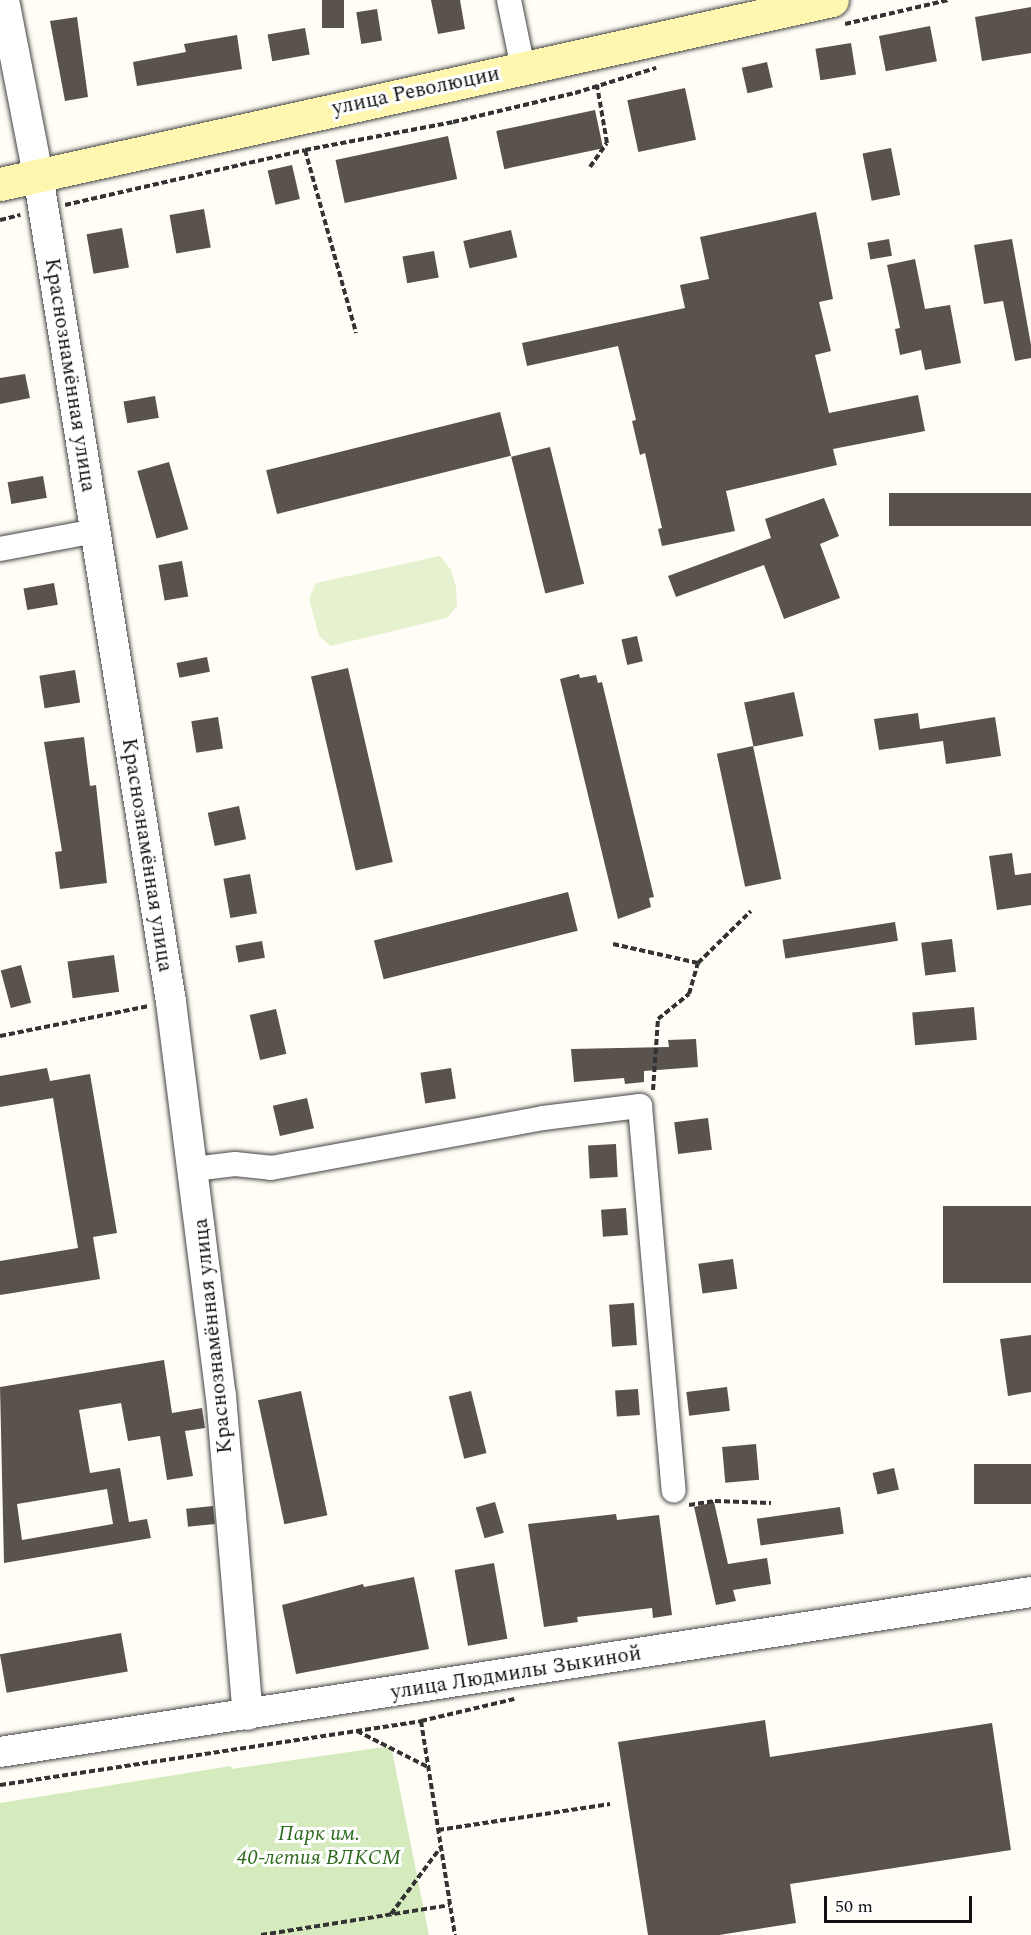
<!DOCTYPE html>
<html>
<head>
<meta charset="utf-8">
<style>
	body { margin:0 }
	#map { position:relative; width:1031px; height:1935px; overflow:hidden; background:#fffdf5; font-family:Spectral,serif }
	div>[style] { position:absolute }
	.green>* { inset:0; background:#d5ebbd }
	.pitch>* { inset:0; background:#e6f2cf }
	.building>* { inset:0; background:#5a524d; transform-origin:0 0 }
	.path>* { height:4px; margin-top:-2px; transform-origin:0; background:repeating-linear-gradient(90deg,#333 0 6px,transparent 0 9px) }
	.roads { filter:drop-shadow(0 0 2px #444) drop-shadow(0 0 2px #444) }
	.minor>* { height:24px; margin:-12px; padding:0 12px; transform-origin:12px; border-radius:12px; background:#fff }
	.tertiary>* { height:30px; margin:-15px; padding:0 15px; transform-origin:15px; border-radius:15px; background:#fff }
	.secondary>* { height:33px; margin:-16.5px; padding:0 16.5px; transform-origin:16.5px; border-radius:16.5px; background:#fff6b0 }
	span { translate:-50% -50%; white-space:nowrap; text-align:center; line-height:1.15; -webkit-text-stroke:6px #fff; paint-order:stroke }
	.street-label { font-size:21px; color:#111 }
	.park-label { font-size:21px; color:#2f6b1f; font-style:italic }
	.scale { position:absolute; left:824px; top:1896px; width:148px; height:27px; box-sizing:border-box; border:3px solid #111; border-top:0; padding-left:8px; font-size:18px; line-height:21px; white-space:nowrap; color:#111; -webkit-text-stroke:4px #fff; paint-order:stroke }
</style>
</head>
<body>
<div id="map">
	<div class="green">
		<div style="clip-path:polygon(391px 1746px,429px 1935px,0 1935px,0 1803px,231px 1766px,232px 1769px)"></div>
	</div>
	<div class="pitch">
		<div style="clip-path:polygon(440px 556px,451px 570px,456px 587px,457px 606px,447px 618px,331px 646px,319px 636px,309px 599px,316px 583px)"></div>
	</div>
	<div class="building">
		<div style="left:322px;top:0;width:22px;height:28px"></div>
		<div style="clip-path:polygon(431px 0,460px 0,465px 29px,438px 34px)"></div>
		<div style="clip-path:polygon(1031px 7px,1031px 53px,982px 61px,975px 17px)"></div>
		<div style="left:377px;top:9px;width:32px;height:21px;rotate:81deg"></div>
		<div style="clip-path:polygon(77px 17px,88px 97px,65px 101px,50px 21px)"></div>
		<div style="left:930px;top:26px;width:36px;height:52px;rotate:79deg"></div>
		<div style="left:305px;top:28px;width:27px;height:38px;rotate:80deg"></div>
		<div style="clip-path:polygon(237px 35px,242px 69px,137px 86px,133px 62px,186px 52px,184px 44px)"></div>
		<div style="left:851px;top:43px;width:32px;height:36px;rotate:81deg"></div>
		<div style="left:767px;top:62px;width:26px;height:26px;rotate:77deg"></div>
		<div style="left:685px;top:88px;width:53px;height:59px;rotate:78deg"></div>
		<div style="left:595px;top:110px;width:39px;height:101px;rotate:78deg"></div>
		<div style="left:448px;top:136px;width:44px;height:115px;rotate:78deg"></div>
		<div style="left:891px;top:148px;width:48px;height:29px;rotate:79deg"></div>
		<div style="left:292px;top:165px;width:35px;height:25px;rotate:77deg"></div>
		<div style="left:204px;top:209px;width:39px;height:35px;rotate:80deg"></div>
		<div style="clip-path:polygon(816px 212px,833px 299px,819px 302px,831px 351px,815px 355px,829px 413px,918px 395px,925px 431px,833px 449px,837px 465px,726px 491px,735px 531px,662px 546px,658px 529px,662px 528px,645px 453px,640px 455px,632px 421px,636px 420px,618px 346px,527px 366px,522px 343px,685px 308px,680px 285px,709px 279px,700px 237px)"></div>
		<div style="left:122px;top:228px;width:40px;height:36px;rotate:80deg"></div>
		<div style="left:511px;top:230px;width:28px;height:49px;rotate:77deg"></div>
		<div style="left:889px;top:239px;width:17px;height:22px;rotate:80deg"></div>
		<div style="clip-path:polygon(1012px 239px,1031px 345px,1031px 358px,1015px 361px,1003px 301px,984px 304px,974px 245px)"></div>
		<div style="left:434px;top:251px;width:27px;height:32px;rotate:80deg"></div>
		<div style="clip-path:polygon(915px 259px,925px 309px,950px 305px,961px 363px,925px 370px,921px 350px,900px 355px,895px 329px,900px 328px,887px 265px)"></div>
		<div style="clip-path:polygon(25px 374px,30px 398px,0 404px,0 378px)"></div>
		<div style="left:155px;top:396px;width:22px;height:32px;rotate:80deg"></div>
		<div style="left:500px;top:412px;width:45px;height:241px;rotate:76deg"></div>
		<div style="left:550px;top:447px;width:141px;height:40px;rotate:76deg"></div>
		<div style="left:169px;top:462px;width:70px;height:33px;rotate:74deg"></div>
		<div style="left:43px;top:476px;width:22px;height:36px;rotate:80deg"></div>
		<div style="left:1031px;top:493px;width:33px;height:142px;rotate:90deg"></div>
		<div style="clip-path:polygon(824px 498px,839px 536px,820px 544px,840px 598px,784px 619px,764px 565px,676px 597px,668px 576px,771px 538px,765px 519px)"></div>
		<div style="left:182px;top:561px;width:36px;height:24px;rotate:80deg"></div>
		<div style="left:54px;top:583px;width:22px;height:31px;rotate:80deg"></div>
		<div style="left:637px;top:636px;width:26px;height:16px;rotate:77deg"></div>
		<div style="left:207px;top:657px;width:15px;height:31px;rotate:79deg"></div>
		<div style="left:348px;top:668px;width:199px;height:38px;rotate:77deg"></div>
		<div style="left:75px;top:670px;width:33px;height:36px;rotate:81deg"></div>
		<div style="clip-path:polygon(579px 674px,580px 678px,596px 675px,598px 683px,602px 682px,654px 897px,649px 898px,651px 907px,618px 919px,560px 679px)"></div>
		<div style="left:794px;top:692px;width:45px;height:51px;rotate:78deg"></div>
		<div style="clip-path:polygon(918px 713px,920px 729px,995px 717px,1001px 756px,946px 764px,943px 741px,879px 750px,874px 719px)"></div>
		<div style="left:218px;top:717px;width:32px;height:27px;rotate:81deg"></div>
		<div style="clip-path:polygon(84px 737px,90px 786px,96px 785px,107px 883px,60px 889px,55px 852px,62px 851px,44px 742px)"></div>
		<div style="left:753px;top:746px;width:136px;height:37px;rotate:78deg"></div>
		<div style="left:239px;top:806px;width:34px;height:32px;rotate:78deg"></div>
		<div style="clip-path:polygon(1012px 853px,1015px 875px,1031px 873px,1031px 905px,997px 910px,989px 856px)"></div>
		<div style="left:250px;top:874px;width:40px;height:27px;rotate:80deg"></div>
		<div style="left:568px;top:892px;width:40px;height:200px;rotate:76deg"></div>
		<div style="left:895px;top:922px;width:19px;height:114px;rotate:81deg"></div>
		<div style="left:952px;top:939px;width:33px;height:31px;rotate:83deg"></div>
		<div style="left:262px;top:941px;width:17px;height:27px;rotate:80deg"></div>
		<div style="left:114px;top:955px;width:37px;height:47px;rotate:82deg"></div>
		<div style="left:21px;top:965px;width:39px;height:21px;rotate:75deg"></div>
		<div style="left:974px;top:1007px;width:33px;height:62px;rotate:85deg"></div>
		<div style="left:276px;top:1009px;width:46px;height:27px;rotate:77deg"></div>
		<div style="clip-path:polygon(696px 1039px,698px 1067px,644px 1071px,644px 1082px,625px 1084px,624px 1078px,574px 1082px,571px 1049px,669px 1047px,668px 1040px)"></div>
		<div style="clip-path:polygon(47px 1068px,50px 1081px,90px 1074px,117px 1233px,93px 1237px,100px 1279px,0 1295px,0 1261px,78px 1248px,53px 1098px,0 1107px,0 1076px)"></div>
		<div style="left:451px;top:1068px;width:31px;height:31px;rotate:81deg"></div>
		<div style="left:307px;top:1098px;width:31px;height:35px;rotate:77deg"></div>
		<div style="left:708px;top:1118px;width:32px;height:34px;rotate:83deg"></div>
		<div style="left:616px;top:1144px;width:33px;height:28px;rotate:87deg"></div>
		<div style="left:1031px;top:1206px;width:77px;height:88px;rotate:90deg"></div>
		<div style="left:626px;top:1208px;width:27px;height:25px;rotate:86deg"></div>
		<div style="left:733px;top:1259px;width:30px;height:35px;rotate:82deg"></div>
		<div style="left:634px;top:1303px;width:42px;height:25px;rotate:86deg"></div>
		<div style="clip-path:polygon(1031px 1335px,1031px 1392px,1008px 1396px,1000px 1339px)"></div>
		<div style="clip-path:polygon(evenodd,164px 1360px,172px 1413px,202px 1408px,205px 1428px,185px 1431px,193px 1476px,167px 1480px,160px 1436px,128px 1441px,121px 1403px,79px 1410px,90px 1473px,120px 1468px,129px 1522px,147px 1519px,151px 1538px,4px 1563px,0 1387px,164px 1360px,107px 1489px,113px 1524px,22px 1540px,17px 1504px,107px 1489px)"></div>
		<div style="left:727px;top:1387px;width:24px;height:41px;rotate:83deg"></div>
		<div style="left:638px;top:1389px;width:26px;height:23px;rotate:86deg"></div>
		<div style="left:301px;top:1391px;width:127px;height:44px;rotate:78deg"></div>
		<div style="left:471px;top:1391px;width:64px;height:23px;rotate:76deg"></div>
		<div style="left:756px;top:1444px;width:36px;height:34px;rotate:85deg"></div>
		<div style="left:1031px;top:1464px;width:40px;height:57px;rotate:90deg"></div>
		<div style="left:894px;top:1468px;width:22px;height:22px;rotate:77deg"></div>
		<div style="left:495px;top:1502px;width:32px;height:20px;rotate:74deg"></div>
		<div style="clip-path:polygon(714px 1502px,728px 1564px,767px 1558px,771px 1584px,733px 1590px,736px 1601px,716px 1605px,694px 1507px)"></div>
		<div style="left:213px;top:1506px;width:18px;height:27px;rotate:84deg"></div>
		<div style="left:840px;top:1507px;width:27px;height:84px;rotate:82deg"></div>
		<div style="clip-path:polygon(616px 1514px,617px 1520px,659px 1515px,672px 1615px,653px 1618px,652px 1608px,577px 1617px,578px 1622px,544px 1627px,528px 1524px)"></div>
		<div style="left:494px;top:1563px;width:77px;height:40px;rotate:80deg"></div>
		<div style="clip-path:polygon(414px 1577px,429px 1649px,296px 1674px,282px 1605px,363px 1584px,364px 1587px)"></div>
		<div style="left:121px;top:1633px;width:39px;height:123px;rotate:80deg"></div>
		<div style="clip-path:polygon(765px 1720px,770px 1757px,992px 1723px,1011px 1850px,790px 1884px,796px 1923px,719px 1935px,648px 1935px,618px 1742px)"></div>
	</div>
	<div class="path">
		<div style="left:845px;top:24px;width:106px;rotate:-13.1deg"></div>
		<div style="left:305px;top:150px;width:190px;rotate:74.4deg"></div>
		<div style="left:590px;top:167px;width:29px;rotate:-55deg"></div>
		<div style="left:607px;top:143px;width:59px;rotate:-99.8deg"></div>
		<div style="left:65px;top:205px;width:246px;rotate:-12.9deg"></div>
		<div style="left:305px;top:150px;width:151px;rotate:-10.7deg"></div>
		<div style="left:453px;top:122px;width:125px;rotate:-13.4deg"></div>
		<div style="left:575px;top:93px;width:85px;rotate:-17.2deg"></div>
		<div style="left:0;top:220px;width:21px;rotate:-14deg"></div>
		<div style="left:613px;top:944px;width:87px;rotate:12.6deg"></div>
		<div style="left:0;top:1036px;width:152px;rotate:-11.4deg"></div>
		<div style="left:653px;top:1090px;width:71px;rotate:-86deg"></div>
		<div style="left:658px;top:1019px;width:40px;rotate:-39deg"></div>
		<div style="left:689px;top:994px;width:32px;rotate:-74deg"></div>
		<div style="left:698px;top:963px;width:74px;rotate:-44.5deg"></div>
		<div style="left:689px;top:1505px;width:26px;rotate:-9deg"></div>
		<div style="left:715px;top:1501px;width:56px;rotate:2deg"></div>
		<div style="left:421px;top:1721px;width:217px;rotate:81deg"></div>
		<div style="left:357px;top:1731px;width:80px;rotate:26.9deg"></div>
		<div style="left:0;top:1785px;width:426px;rotate:-8.6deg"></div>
		<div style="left:421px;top:1721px;width:96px;rotate:-13.3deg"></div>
		<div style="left:438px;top:1830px;width:174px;rotate:-8.6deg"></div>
		<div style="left:391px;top:1914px;width:84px;rotate:-53.3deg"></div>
		<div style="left:261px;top:1935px;width:191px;rotate:-9deg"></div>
	</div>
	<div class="roads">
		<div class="minor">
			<div style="left:509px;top:0;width:69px;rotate:78.4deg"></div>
			<div style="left:0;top:549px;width:97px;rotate:-10.7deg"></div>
			<div style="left:194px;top:1169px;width:41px;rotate:-7deg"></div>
			<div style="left:235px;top:1164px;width:36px;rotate:6deg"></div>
			<div style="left:271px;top:1168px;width:277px;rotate:-10.4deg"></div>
			<div style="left:543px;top:1118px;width:98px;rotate:-7.1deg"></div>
			<div style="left:640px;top:1106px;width:386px;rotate:85deg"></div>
		</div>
		<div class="tertiary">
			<div style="left:4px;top:0;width:178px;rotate:79deg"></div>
			<div style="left:38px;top:175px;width:838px;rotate:80.86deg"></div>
			<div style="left:171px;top:1002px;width:397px;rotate:82.8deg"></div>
			<div style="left:221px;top:1396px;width:320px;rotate:85.2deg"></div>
			<div style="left:0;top:1752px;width:1043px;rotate:-8.82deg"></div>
		</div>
		<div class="secondary">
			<div style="left:0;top:184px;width:852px;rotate:-12.47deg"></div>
		</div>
	</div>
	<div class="street-label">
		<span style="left:416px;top:91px;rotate:-12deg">улица Революции</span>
		<span style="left:70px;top:375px;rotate:81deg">Краснознамённая улица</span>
		<span style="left:147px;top:855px;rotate:81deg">Краснознамённая улица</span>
		<span style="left:213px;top:1336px;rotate:-96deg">Краснознамённая улица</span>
		<span style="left:516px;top:1673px;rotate:-9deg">улица Людмилы Зыкиной</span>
	</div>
	<div class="park-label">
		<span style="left:319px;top:1846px">Парк им.<br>40-летия ВЛКСМ</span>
	</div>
	<div class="scale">50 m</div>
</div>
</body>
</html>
